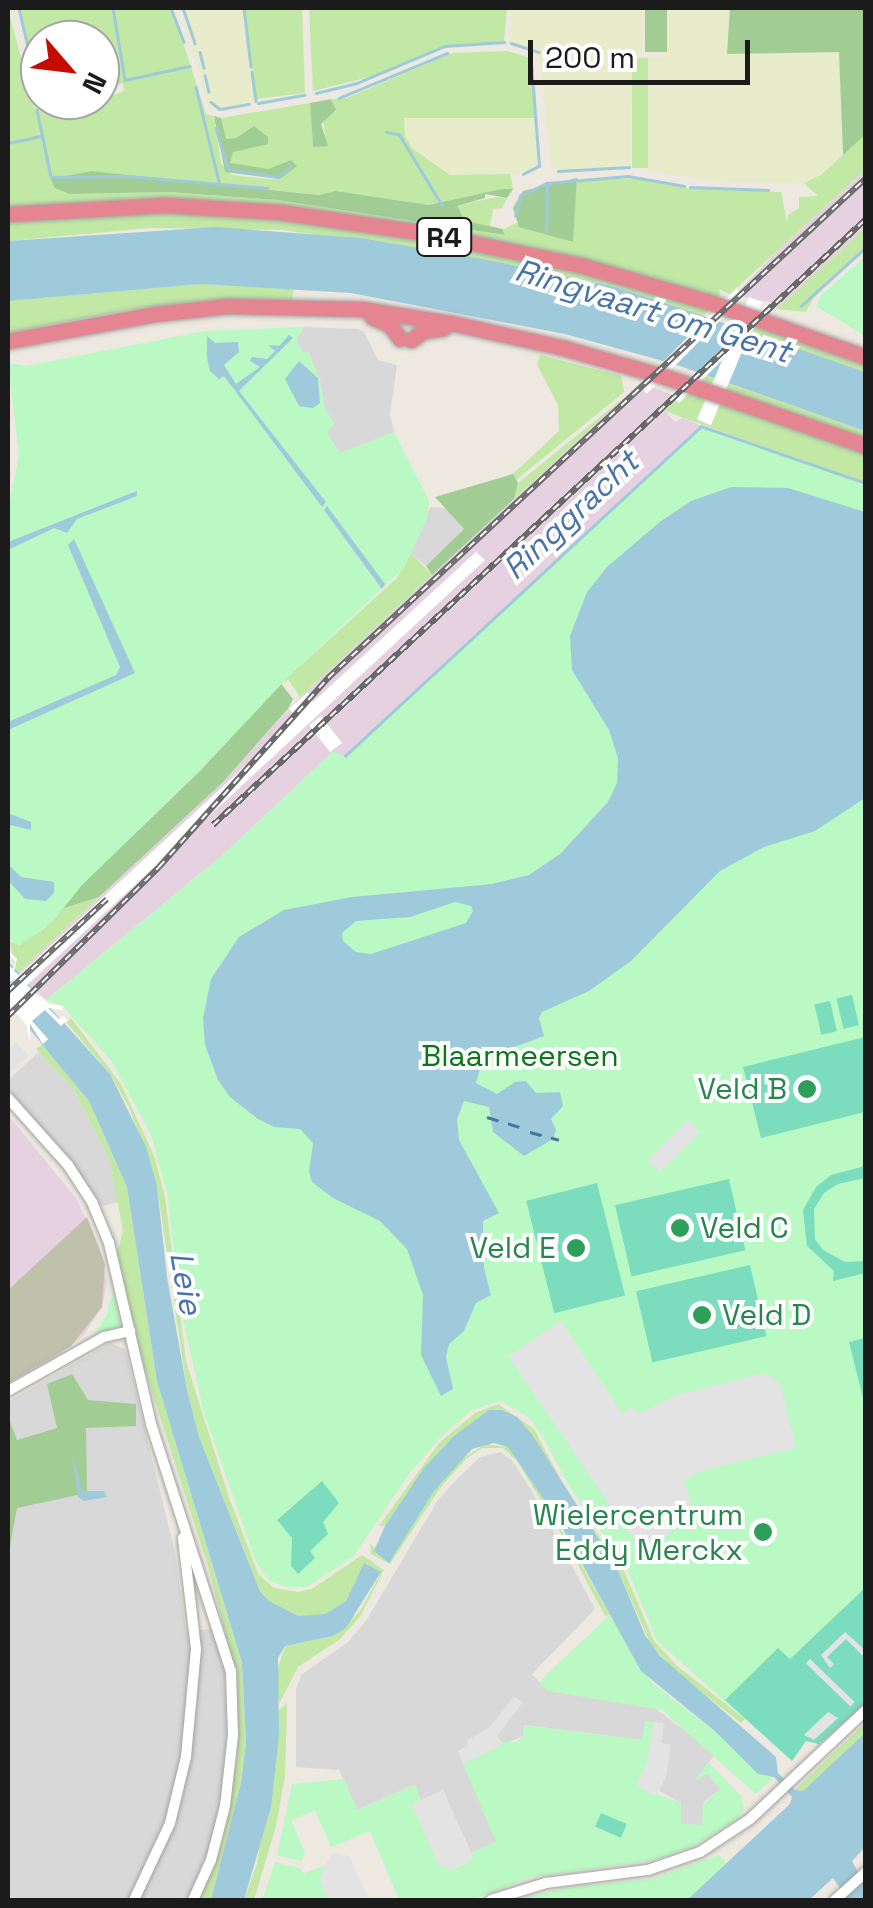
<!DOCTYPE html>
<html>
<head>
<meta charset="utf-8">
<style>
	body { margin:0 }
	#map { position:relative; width:873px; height:1908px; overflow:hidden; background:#ede9e0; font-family:"Space Grotesk",sans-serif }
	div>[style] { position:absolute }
	.residential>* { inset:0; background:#d9d8d8 }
	.industrial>* { inset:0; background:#e6d1e1 }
	.construction>* { inset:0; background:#c0c1ab }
	.farmland>* { inset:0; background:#e8ecca }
	.grass>* { inset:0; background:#c1e8a4; transform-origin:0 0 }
	.forest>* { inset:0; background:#a1cd94; transform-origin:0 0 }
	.park>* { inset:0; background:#baf9c3 }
	.pitch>* { inset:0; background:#7cddbe; transform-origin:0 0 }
	.parking>* { inset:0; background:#e3e3e3; transform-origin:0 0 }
	.water>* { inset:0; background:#9fcadb }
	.pier>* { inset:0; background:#fff; transform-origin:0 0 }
	.stream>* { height:2.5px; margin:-1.25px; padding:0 1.25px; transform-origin:1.25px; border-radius:1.25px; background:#9fcadb }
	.ferry>* { height:2.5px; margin-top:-1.25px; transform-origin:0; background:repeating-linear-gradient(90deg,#4873aa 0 12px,transparent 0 22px) }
	.roads { filter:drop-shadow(0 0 2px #a2a2a2) drop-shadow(0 0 2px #a2a2a2) }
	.minor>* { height:10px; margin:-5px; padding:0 5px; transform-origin:5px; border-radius:5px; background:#fff }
	.highway>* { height:15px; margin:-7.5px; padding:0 7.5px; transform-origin:7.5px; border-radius:7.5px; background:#e68592 }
	.rail>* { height:6px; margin-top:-3px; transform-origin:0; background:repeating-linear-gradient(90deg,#fff 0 8px,#696969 0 16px); box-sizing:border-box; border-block:2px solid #696969 }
	.dots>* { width:28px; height:28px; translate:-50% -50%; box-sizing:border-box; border:5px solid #fff; border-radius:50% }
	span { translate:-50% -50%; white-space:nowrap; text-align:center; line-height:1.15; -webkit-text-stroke:8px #fff; paint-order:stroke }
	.shield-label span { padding:2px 8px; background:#fff; border:2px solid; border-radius:8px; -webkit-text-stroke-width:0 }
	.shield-label { font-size:28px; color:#1b1b1b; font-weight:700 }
	.park-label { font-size:30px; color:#0a771a }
	.leisure-label { font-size:30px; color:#27864d }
	.right { translate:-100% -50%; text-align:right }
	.left { translate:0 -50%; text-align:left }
	.water-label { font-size:32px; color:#4873aa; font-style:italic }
	.frame { position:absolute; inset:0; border:10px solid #1b1b1b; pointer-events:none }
	.north { position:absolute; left:20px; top:20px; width:100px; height:100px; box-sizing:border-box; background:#fff; border:2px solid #a4a4a4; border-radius:50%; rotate:118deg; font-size:28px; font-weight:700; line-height:40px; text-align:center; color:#1b1b1b }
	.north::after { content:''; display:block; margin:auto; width:35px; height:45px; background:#c50c00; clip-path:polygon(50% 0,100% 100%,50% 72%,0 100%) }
	.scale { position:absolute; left:528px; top:40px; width:222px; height:45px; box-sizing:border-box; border:5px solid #1b1b1b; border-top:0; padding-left:12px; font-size:30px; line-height:35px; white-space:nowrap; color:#1b1b1b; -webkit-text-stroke:8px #fff; paint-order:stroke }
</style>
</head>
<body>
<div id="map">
	<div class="residential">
		<div style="clip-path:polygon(304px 327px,357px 329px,364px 332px,378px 360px,397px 365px,390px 414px,394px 432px,340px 454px,327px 433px,334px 423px,325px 409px,320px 381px,308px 351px,303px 354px,296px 340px)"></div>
		<div style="clip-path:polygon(430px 507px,446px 508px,464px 529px,426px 566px,411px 553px)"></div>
		<div style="clip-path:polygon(39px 1052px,74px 1090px,109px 1158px,120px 1202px,102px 1206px,71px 1161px,8px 1089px,8px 1080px)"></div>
		<div style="clip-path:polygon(110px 1343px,125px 1349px,175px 1552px,186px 1631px,213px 1629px,224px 1659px,228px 1752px,222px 1797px,214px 1837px,188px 1900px,8px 1900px,8px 1402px)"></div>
		<div style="clip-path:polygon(500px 1452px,512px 1460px,531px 1490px,595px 1609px,532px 1674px,548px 1691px,651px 1705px,715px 1754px,695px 1781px,707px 1773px,720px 1789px,704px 1802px,702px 1825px,681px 1824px,681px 1803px,659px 1791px,671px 1745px,661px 1743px,663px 1723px,642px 1740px,525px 1725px,523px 1736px,507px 1743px,501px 1742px,491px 1727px,496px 1842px,471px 1853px,443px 1790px,421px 1800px,414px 1785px,357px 1810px,339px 1770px,296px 1767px,296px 1689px,301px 1675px,347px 1643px,366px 1621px,438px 1500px,455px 1481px,480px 1457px)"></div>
	</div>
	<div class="industrial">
		<div style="clip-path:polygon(865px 170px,865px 228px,777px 309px,769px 302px,744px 297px,738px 292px,776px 252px)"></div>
		<div style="clip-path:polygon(638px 385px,643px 390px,651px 387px,670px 394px,676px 401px,665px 411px,675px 422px,683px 417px,701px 426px,345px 756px,332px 752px,224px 854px,46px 1000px,26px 981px,18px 973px,222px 783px,300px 697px)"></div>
		<div style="clip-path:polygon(8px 1115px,76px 1198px,99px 1246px,107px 1281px,102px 1307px,84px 1335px,53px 1360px,8px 1383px)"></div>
	</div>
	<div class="construction">
		<div style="clip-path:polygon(87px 1217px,105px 1264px,102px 1307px,71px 1346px,8px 1383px,8px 1290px)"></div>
	</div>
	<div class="farmland">
		<div style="clip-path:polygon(181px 8px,245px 8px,256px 102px,209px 109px)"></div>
		<div style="clip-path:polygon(512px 8px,645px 8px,641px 58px,632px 59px,630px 168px,556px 172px,551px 165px,540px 60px,532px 49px,510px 44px)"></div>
		<div style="clip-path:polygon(667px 8px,730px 8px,727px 54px,839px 52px,843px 155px,821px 175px,804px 183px,711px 181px,645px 170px,648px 58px,663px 58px)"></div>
		<div style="clip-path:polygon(404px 117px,536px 118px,539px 166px,531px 174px,450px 175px,413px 149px,405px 136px)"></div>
	</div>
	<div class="grass">
		<div style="clip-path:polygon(18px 8px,172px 8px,206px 114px,214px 116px,221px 163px,232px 175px,268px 179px,280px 179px,284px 166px,269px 169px,230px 164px,232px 151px,254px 126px,236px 138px,225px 139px,221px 118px,310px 103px,313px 146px,325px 135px,323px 118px,336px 111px,331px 99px,347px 98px,452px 53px,507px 51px,531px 58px,536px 118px,404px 118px,405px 136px,413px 149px,450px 175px,510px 174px,513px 189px,429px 205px,337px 191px,320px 195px,91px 171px,52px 179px,70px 194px,169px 192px,278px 200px,504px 235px,464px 221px,456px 206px,496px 197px,507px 198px,502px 208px,493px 209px,490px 226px,504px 229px,516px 223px,572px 242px,577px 182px,632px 178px,687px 188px,781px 192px,787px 223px,788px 215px,799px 208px,799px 197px,818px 196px,804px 183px,821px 175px,865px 135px,865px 170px,730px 294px,719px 289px,721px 297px,703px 316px,615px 287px,493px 261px,282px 230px,151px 228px,8px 241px,8px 9px,34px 107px,42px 110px,100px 100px,124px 91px,123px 83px,100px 89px,100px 40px,40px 40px,40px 100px,49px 100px,40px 101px,37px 93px)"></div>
		<div style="clip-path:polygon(245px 8px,302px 8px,305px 93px,256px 99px)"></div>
		<div style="clip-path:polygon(309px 8px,507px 8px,504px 41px,439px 48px,373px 76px,313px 91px)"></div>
		<div style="left:632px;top:58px;width:16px;height:110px"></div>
		<div style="clip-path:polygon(865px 228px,865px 249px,814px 297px,806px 312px,777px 309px)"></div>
		<div style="clip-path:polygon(201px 284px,294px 288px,292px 300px,213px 300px,127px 310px,8px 333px,8px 301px)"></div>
		<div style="clip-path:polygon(759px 325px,865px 363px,865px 372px,751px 333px)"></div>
		<div style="clip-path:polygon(187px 334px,288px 677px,397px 578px,411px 553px,432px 575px,300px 697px,288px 679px,285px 683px)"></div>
		<div style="clip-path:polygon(540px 355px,621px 376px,624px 392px,516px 480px,513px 474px,559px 431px,558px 405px,537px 365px)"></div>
		<div style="clip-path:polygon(705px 375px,865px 431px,865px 483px,665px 411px)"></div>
		<div style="clip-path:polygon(626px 396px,514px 499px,518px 483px)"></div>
		<div style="clip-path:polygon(99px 897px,18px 973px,15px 970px,10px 941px,19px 945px,45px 928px,63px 908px)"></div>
		<div style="clip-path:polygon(71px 1018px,121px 1084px,155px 1158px,165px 1197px,186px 1361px,229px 1498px,259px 1575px,274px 1588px,298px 1592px,312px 1589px,362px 1555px,384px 1570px,360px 1617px,340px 1639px,298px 1667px,279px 1704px,276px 1673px,285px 1646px,333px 1636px,360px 1611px,381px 1573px,364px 1563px,346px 1601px,325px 1614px,298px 1616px,269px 1601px,260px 1590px,199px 1437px,187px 1390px,157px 1186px,129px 1107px,110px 1074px,67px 1023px)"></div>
		<div style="clip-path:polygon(43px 1044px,89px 1101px,127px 1187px,157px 1381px,242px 1664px,246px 1743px,241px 1783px,211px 1900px,200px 1900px,223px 1838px,237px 1759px,233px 1663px,208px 1566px,141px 1358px,117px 1254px,123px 1231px,109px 1158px,74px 1090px,36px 1049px)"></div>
		<div style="clip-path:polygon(498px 1404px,534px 1429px,565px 1488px,625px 1573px,654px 1641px,677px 1666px,745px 1719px,741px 1723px,676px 1672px,651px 1645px,617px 1568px,560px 1485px,533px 1436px,509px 1413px,489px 1410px,444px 1446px,385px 1526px,379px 1526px,440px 1442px,475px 1413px)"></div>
		<div style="clip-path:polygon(485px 1444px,508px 1447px,523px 1463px,610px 1615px,605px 1616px,562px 1535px,517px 1461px,503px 1448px,482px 1448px,466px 1459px,441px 1487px,390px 1564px,371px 1554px,370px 1543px,374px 1548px,458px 1462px)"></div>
		<div style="clip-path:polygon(287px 1703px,285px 1776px,276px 1826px,254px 1900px,244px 1900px,257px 1864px,279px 1710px)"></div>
		<div style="clip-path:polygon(865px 1723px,865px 1733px,803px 1792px,795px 1790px)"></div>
	</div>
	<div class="forest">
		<div style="left:645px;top:8px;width:22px;height:44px"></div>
		<div style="clip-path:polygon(730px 8px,865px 8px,865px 135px,843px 155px,839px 52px,727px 54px)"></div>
		<div style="clip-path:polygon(331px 99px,336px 110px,321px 124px,328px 146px,313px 147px,310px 103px)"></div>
		<div style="clip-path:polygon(214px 116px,221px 118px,226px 139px,236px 138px,254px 126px,268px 137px,268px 144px,233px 152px,230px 163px,269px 169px,291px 160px,297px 166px,280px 179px,225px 172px)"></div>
		<div style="clip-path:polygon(91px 171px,319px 195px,336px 191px,429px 205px,502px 189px,513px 189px,507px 198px,485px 194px,485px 198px,457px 206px,465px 221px,502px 229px,505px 235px,278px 200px,169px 192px,70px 194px,55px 188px,51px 179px)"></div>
		<div style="clip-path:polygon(577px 178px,573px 242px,519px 227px,513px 208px,523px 191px)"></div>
		<div style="clip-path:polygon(513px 474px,518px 483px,514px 499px,432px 575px,426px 566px,464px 529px,435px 497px)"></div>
		<div style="clip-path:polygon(264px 662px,293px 699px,288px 709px,222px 783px,99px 897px,64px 908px,45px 928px)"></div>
		<div style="clip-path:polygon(72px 1374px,88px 1400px,136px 1404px,136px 1426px,86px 1428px,87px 1493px,17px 1508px,8px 1558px,8px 1417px,17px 1440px,57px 1428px,47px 1384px)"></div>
	</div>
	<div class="park">
		<div style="clip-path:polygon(865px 257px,865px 336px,816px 306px,821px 295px)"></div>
		<div style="clip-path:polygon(304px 327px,296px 340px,303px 353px,308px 351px,320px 381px,325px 409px,334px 423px,327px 433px,340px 453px,394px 432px,429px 501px,427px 519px,404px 568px,291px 674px,199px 772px,82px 885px,54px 920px,22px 944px,16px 944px,8px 937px,8px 511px,19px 455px,8px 363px,26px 366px,205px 331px)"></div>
		<div style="clip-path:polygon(702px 427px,865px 483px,865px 1704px,819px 1744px,806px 1741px,792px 1761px,657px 1641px,627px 1568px,569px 1486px,542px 1435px,528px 1417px,501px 1401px,471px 1410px,440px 1438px,411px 1471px,353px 1557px,307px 1587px,287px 1587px,269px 1581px,256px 1562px,203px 1410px,180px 1305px,167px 1193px,151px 1135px,112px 1062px,63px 1006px,46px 1000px,224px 854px,333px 751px,346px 757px)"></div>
		<div style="clip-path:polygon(113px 1291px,121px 1327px,90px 1340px,106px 1317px)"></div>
		<div style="clip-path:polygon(610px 1615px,651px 1682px,774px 1777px,756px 1794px,662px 1710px,548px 1691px,539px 1682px)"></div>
		<div style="clip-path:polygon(645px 1721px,653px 1722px,647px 1763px,636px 1786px,681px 1803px,681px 1824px,702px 1825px,703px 1805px,720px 1789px,707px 1773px,695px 1782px,708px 1762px,742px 1797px,744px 1810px,738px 1819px,691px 1847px,655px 1860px,531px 1877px,472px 1900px,399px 1900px,370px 1831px,331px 1847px,315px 1810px,291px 1820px,305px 1853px,301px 1861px,277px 1855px,292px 1784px,344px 1779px,357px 1810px,415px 1785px,421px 1800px,413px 1804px,450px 1871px,473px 1860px,471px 1853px,496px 1842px,463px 1764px,501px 1742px,516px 1742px,523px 1736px,524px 1725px,642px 1740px)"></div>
		<div style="clip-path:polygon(719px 1855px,727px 1863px,687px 1900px,514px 1900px,572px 1887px,652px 1879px)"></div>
		<div style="clip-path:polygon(275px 1862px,300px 1868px,304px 1874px,324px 1865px,320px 1881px,329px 1900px,262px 1900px)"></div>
	</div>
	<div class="pitch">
		<div style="left:852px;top:995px;width:31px;height:16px;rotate:77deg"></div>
		<div style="left:830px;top:1001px;width:31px;height:16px;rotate:77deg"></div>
		<div style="clip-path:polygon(865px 1037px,865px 1112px,761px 1138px,743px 1067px)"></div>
		<div style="clip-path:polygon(865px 1166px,865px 1178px,838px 1184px,824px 1193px,814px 1209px,815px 1239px,823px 1250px,845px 1262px,865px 1261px,865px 1273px,833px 1281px,834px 1271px,807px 1246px,803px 1210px,816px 1187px,831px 1175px)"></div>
		<div style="left:729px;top:1179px;width:73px;height:117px;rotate:77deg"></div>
		<div style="left:597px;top:1183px;width:116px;height:73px;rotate:76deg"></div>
		<div style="left:750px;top:1265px;width:73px;height:117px;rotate:77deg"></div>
		<div style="clip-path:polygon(865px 1338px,866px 1338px,865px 1406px,849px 1342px)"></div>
		<div style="clip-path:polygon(322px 1481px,339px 1503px,323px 1522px,328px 1534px,310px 1551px,315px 1558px,298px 1574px,291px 1566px,292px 1538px,277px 1520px)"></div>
		<div style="clip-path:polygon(865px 1588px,865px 1704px,819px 1744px,806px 1741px,792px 1761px,725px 1700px,778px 1648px,790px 1659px)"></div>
		<div style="left:601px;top:1813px;width:28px;height:15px;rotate:23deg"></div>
	</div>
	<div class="parking">
		<div style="clip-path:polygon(16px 1042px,29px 1056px,8px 1075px,8px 1050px)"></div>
		<div style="left:688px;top:1120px;width:17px;height:57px;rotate:45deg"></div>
		<div style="clip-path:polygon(561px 1321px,622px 1413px,633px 1406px,638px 1414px,677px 1395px,764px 1373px,780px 1382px,796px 1448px,702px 1471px,683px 1481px,691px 1499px,686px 1512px,689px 1516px,644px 1555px,508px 1356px)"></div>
		<div style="clip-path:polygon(845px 1632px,865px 1650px,865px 1658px,846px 1639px,827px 1657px,834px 1664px,830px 1668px,821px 1655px)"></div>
		<div style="left:810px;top:1659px;width:62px;height:6px;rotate:44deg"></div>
		<div style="left:514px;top:1696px;width:11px;height:52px;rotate:38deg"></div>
		<div style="clip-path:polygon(828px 1712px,838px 1718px,814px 1740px,804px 1735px)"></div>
		<div style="clip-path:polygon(653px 1722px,664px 1723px,661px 1743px,671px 1745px,666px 1777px,656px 1796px,636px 1786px,647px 1763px)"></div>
		<div style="clip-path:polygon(491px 1727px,502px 1745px,463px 1764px,458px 1751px,468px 1746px,467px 1740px)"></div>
		<div style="clip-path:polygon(443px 1790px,473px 1860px,449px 1871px,446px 1865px,439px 1867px,412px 1804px)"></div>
		<div style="clip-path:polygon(334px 1853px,349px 1856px,369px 1900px,329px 1900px,320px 1881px,324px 1865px)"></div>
	</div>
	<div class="water">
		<div style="clip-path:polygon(216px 227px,361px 238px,493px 261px,615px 287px,692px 312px,865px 372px,865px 431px,674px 364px,565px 334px,351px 293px,201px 284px,8px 301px,8px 241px)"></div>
		<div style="clip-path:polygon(289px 335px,293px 338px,239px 391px,326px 502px,322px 507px,224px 376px,219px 379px,210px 371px,207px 358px,207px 336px,215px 343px,238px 342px,239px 352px,224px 365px,236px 384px,260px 367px,250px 361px,252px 357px,267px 359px,275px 351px,268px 345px,279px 346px)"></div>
		<div style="clip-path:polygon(299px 361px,318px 378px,320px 403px,313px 408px,299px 406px,285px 379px)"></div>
		<div style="clip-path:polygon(evenodd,731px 487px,788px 488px,865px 512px,865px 798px,815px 831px,764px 847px,720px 871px,631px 961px,589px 991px,542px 1012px,539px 1018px,544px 1036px,501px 1052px,480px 1069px,476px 1083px,497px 1094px,515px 1082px,526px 1081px,536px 1093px,560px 1092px,563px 1106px,551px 1119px,556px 1130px,553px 1139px,524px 1156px,493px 1132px,489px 1107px,464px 1101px,457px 1119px,459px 1140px,499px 1213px,483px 1221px,484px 1268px,491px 1295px,476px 1303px,464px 1331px,449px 1344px,446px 1357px,453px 1389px,441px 1396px,421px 1355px,423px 1295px,407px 1249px,380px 1221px,333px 1198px,312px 1182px,309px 1172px,313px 1143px,300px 1129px,274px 1127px,258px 1119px,230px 1097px,218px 1080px,205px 1045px,203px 1018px,211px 979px,239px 937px,284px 910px,352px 897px,492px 884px,529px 875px,560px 854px,608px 802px,617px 783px,618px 758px,609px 730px,572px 670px,570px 636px,587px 592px,607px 567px,661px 521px,691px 501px,731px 487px,455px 902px,471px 906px,473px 911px,466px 923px,371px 954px,356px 952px,343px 941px,342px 933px,356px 921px,410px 917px,455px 902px)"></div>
		<div style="clip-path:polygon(137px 491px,137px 496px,77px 519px,67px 533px,54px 528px,8px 550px,8px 542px)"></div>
		<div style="clip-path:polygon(327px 506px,385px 584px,382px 589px,324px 510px)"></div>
		<div style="clip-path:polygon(74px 539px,135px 673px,8px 730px,8px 722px,116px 675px,120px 667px,68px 545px)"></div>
		<div style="clip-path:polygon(8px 813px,31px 822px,31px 830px,10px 825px,10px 866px,21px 877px,54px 882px,54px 893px,46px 901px,25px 899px,8px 880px)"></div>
		<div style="clip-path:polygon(8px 961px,110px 1074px,146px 1147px,157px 1186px,167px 1277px,187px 1390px,199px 1437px,260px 1591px,269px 1601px,298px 1616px,325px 1614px,346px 1601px,364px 1563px,381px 1572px,346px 1628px,333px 1636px,285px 1646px,278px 1658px,279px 1735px,271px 1807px,244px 1900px,211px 1900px,241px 1783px,246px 1743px,242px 1663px,157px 1381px,127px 1187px,89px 1101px,8px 1003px)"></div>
		<div style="clip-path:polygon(489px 1410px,502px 1410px,517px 1417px,533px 1436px,617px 1568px,645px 1635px,659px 1655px,776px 1757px,778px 1773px,795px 1790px,803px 1791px,865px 1733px,865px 1847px,852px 1861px,865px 1885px,865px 1900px,848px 1900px,833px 1878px,809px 1900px,687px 1900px,790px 1804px,792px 1797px,774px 1777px,758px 1774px,716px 1732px,641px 1671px,558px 1520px,508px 1447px,494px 1443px,472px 1449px,434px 1491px,389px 1563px,374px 1551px,385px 1526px,424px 1468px,454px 1436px)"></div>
		<div style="clip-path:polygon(72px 1452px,82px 1491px,104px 1491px,107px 1497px,84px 1501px,78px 1497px)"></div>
	</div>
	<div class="pier">
		<div style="left:736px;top:289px;width:11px;height:137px;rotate:45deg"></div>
		<div style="left:749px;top:297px;width:15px;height:133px;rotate:23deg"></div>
		<div style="left:769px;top:302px;width:8px;height:135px;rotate:45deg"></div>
		<div style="clip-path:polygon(476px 552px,485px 560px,27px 985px,49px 1004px,62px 1006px,63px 1010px,48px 1008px,59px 1019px,63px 1016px,67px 1020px,61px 1026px,45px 1010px,32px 1021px,48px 1039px,43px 1044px,30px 1024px,30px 1041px,26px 1025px,8px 1003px,8px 986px,16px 978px,8px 983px,8px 964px,13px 969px,15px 962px,8px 951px,17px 959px,14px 971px,19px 975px,297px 718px,289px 709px,308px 692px,313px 702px)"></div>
		<div style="left:321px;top:716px;width:34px;height:15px;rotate:52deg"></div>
	</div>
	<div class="stream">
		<div style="left:19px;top:8px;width:92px;rotate:76.9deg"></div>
		<div style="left:113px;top:8px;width:73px;rotate:80.5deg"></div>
		<div style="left:125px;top:80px;width:66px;rotate:-12.2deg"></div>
		<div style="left:171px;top:8px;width:36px;rotate:69deg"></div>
		<div style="left:183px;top:8px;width:37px;rotate:71deg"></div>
		<div style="left:244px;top:8px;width:59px;rotate:83.2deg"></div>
		<div style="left:511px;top:43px;width:29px;rotate:18deg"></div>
		<div style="left:200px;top:52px;width:16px;rotate:76deg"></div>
		<div style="left:252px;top:72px;width:29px;rotate:82deg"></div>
		<div style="left:205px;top:75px;width:17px;rotate:77deg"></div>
		<div style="left:196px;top:87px;width:97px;rotate:76.3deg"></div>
		<div style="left:100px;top:89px;width:14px;rotate:-12deg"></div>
		<div style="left:316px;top:93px;width:42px;rotate:-13.7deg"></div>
		<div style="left:357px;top:83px;width:95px;rotate:-22.8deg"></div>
		<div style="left:445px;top:46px;width:59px;rotate:-3.9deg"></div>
		<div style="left:339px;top:98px;width:117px;rotate:-22.6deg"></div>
		<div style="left:41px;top:100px;width:8px"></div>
		<div style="left:211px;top:102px;width:11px;rotate:38deg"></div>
		<div style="left:220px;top:109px;width:29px;rotate:-10deg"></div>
		<div style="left:258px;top:103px;width:47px;rotate:-9.9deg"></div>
		<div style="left:37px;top:110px;width:68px;rotate:78.2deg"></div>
		<div style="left:51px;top:177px;width:76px;rotate:-0.8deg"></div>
		<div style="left:127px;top:176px;width:141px;rotate:4.9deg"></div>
		<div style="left:216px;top:128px;width:43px;rotate:73.7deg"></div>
		<div style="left:228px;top:169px;width:51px;rotate:9.1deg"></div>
		<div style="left:278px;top:177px;width:17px;rotate:-40deg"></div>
		<div style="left:386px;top:132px;width:13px;rotate:9deg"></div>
		<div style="left:399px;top:134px;width:83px;rotate:58.8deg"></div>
		<div style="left:8px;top:143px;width:33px;rotate:-12deg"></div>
		<div style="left:558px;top:171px;width:71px;rotate:-3.2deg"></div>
		<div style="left:523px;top:174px;width:18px;rotate:-27deg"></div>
		<div style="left:539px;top:166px;width:105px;rotate:-94.4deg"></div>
		<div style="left:690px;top:187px;width:78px;rotate:2.2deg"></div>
		<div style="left:515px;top:216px;width:21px;rotate:-76deg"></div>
		<div style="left:520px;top:196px;width:30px;rotate:-26deg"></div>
		<div style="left:547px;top:183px;width:81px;rotate:-4.9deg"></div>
		<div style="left:628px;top:176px;width:57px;rotate:10.1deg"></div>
		<div style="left:546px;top:232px;width:46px;rotate:-88.8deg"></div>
		<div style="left:801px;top:306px;width:88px;rotate:-42.2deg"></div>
		<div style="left:345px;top:756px;width:485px;rotate:-42.8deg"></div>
		<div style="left:701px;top:426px;width:175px;rotate:19.1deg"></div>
	</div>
	<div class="ferry">
		<div style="left:487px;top:1117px;width:38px;rotate:17deg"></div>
		<div style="left:530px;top:1132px;width:30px;rotate:15deg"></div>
	</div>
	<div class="roads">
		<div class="minor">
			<div style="left:8px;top:1098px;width:90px;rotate:48.2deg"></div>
			<div style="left:68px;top:1165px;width:44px;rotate:57deg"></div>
			<div style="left:92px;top:1202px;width:44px;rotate:67.5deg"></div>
			<div style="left:109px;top:1243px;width:186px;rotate:76.9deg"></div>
			<div style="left:151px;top:1424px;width:260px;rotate:72.1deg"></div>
			<div style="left:231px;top:1671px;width:64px;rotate:88.2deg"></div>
			<div style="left:233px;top:1735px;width:71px;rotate:96.4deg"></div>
			<div style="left:225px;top:1806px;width:56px;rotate:104.5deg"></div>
			<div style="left:211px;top:1860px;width:44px;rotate:114.2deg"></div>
			<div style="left:8px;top:1391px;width:110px;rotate:-29.4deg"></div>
			<div style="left:104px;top:1337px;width:27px;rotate:-13deg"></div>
			<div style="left:134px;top:1900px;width:85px;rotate:-64.9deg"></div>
			<div style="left:170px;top:1823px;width:68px;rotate:-76.4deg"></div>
			<div style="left:186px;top:1757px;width:108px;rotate:-84.7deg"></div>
			<div style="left:196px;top:1649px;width:112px;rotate:-96.7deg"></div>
			<div style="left:491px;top:1900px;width:58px;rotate:-17.2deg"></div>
			<div style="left:546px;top:1883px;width:103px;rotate:-7.3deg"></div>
			<div style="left:648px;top:1870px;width:55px;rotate:-19.1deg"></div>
			<div style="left:700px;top:1852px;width:60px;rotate:-33.4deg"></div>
			<div style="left:750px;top:1819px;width:159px;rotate:-43.2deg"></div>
			<div style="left:835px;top:1900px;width:42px;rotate:-42.1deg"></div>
		</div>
		<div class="highway">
			<div style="left:8px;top:214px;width:157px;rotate:-3.3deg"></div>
			<div style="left:165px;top:205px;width:115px;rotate:3.5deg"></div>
			<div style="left:280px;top:212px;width:140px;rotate:8.2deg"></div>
			<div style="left:419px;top:232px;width:164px;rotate:11.6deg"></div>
			<div style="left:580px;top:265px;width:134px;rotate:16deg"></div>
			<div style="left:709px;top:302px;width:166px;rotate:19.3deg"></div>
			<div style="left:372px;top:317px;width:20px;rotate:24deg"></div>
			<div style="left:390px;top:325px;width:17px;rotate:54deg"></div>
			<div style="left:411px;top:340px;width:15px;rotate:-37deg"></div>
			<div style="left:423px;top:331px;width:21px;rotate:-8deg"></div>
			<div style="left:8px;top:341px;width:149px;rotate:-10.4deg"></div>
			<div style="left:155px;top:314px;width:73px;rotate:-6.3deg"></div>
			<div style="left:228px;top:306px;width:133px;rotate:1.3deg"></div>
			<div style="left:361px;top:309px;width:96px;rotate:9deg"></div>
			<div style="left:456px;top:324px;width:111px;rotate:12.5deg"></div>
			<div style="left:564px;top:348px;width:106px;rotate:15.9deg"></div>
			<div style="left:666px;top:377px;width:212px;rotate:19deg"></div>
		</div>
	</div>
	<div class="rail">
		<div style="left:213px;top:825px;width:891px;rotate:-42.86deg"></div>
		<div style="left:8px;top:991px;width:135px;rotate:-42.9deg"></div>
		<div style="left:8px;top:1016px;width:212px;rotate:-44.6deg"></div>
		<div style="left:159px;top:867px;width:254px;rotate:-48.2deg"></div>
		<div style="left:328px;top:678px;width:734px;rotate:-42.9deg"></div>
	</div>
	<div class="dots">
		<div style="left:807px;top:1089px;background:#2e9e5b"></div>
		<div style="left:680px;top:1228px;background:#2e9e5b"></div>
		<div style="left:576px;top:1248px;background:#2e9e5b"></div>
		<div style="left:702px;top:1315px;background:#2e9e5b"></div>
		<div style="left:763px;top:1532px;background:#2e9e5b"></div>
	</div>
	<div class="shield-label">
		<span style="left:444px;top:237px">R4</span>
	</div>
	<div class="park-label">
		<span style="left:520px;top:1056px">Blaarmeersen</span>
	</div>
	<div class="leisure-label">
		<span class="right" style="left:787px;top:1089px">Veld B</span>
		<span class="left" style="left:700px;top:1228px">Veld C</span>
		<span class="right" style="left:556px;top:1248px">Veld E</span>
		<span class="left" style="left:722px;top:1315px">Veld D</span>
		<span class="right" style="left:743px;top:1532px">Wielercentrum<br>Eddy Merckx</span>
	</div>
	<div class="water-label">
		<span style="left:653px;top:311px;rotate:17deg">Ringvaart om Gent</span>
		<span style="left:571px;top:515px;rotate:-43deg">Ringgracht</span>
		<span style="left:186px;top:1283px;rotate:80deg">Leie</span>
	</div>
	<div class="frame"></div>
	<div class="north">N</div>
	<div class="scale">200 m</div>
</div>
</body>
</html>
